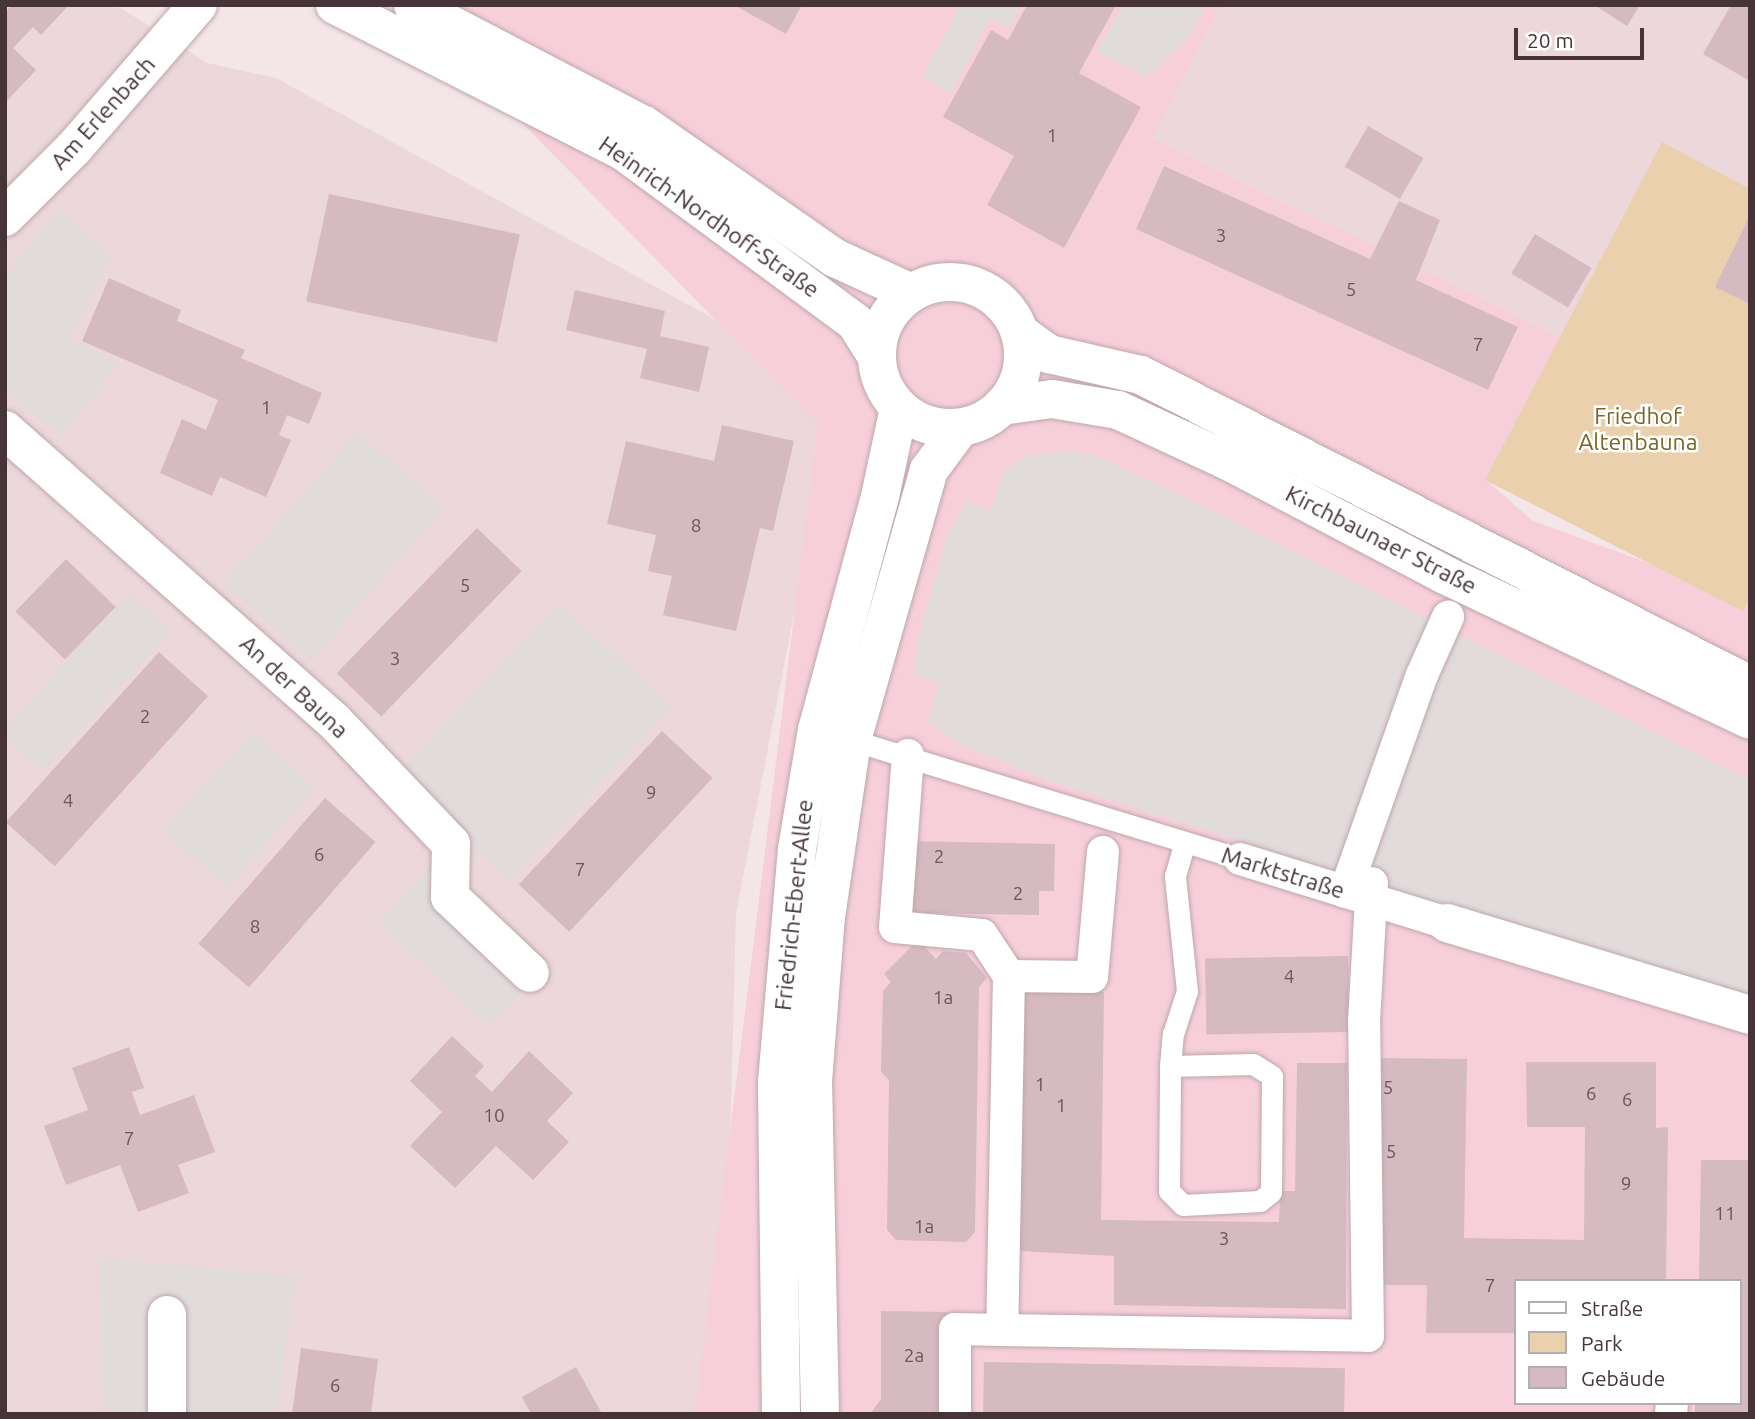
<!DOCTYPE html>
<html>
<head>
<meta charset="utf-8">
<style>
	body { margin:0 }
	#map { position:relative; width:1755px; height:1419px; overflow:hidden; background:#f3e5e8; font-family:Ubuntu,sans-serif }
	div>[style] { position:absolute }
	.residential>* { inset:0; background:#ecd7db }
	.commercial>* { inset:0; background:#f7cfda }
	.green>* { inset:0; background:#ead0ac }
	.parking>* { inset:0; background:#e1dbdc; transform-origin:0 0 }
	.building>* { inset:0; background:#d6bac1; transform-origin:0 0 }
	.roads { filter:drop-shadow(0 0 2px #bfa7ac) drop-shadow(0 0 2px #bfa7ac) }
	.service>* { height:21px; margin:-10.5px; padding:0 10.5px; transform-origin:10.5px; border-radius:10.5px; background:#fff }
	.pedestrian>* { height:32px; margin:-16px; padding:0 16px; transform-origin:16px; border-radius:16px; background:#fff }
	.minor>* { height:38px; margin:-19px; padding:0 19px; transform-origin:19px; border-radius:19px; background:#fff }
	.tertiary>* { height:38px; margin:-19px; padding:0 19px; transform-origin:19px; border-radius:19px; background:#fff }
	.tertiary>.ring { margin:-19px; padding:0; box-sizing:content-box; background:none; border:38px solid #fff; border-radius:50% }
	span { translate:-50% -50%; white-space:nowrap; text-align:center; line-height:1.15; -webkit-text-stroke:5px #fff; paint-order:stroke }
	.number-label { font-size:19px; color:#6a565b }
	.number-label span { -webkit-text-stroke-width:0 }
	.street-label { font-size:23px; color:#463439 }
	.park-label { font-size:23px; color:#7a6625 }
	.frame { position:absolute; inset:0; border:7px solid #463439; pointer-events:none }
	.legend { position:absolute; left:1514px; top:1279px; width:228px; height:126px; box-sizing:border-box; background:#fff; border:2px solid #b5aeb0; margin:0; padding:9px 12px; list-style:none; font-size:21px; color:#463439 }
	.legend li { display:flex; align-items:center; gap:14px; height:35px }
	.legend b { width:35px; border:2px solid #b5aeb0 }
	.scale { position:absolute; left:1514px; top:28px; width:130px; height:32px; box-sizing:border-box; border:4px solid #463439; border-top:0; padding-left:9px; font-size:21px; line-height:24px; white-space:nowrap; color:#463439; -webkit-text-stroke:5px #fff; paint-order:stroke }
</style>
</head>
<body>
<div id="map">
	<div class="residential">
		<div style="clip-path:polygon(5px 5px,116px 5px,207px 63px,276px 78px,734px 330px,817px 403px,821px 474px,736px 913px,723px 1414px,5px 1414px)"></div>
		<div style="clip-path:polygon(545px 5px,1750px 5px,1750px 611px,821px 136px)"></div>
	</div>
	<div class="commercial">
		<div style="clip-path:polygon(evenodd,406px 5px,1221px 5px,1152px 138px,1560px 337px,1486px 480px,1533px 521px,1750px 600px,1750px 1414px,695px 1414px,818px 424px,406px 5px,1515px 1281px,1739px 1281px,1739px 1403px,1515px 1403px,1515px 1281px)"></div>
	</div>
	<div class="green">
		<div style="clip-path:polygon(1662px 142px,1750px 189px,1750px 599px,1743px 611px,1485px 480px)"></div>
	</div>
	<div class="parking">
		<div style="clip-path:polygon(960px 5px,1022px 5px,1010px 27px,989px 19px,951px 94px,923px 76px)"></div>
		<div style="clip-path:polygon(1123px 5px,1207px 5px,1188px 38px,1146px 77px,1097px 51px)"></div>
		<div style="clip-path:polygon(58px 211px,111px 255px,70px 339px,119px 363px,61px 435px,5px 390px,5px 276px)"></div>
		<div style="left:357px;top:432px;width:115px;height:202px;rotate:41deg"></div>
		<div style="clip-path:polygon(1074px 451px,1102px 458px,1209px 509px,1750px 781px,1750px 1003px,1044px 779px,955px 742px,928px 721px,939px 683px,915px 675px,917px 643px,948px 534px,957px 517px,966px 502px,991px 510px,1004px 470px,1027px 456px)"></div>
		<div style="clip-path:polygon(129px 593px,170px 632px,43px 770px,5px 736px,5px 727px)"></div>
		<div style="clip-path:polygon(559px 603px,671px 707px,508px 881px,450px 825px,404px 768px)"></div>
		<div style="left:253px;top:731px;width:85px;height:134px;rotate:42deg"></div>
		<div style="left:430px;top:867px;width:151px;height:75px;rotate:43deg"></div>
		<div style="clip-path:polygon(99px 1258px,295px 1276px,277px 1414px,103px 1414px)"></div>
	</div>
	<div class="building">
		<div style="clip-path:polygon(12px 5px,69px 5px,41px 35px,33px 27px,13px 48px,36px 70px,5px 103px,5px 12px)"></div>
		<div style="clip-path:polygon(734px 5px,802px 5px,786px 34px)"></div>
		<div style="clip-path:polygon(1027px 5px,1116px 5px,1079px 73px,1141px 107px,1064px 248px,987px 205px,1014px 156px,943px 117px,991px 30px,1008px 40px)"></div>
		<div style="clip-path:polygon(1594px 5px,1640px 5px,1627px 26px)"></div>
		<div style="clip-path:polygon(1731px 5px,1750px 5px,1750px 81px,1703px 54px)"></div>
		<div style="left:1368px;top:126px;width:64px;height:47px;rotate:30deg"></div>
		<div style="clip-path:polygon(1164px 166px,1370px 259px,1399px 201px,1440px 220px,1416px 280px,1518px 327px,1488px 390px,1136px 229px)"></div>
		<div style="left:329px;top:194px;width:195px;height:110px;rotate:12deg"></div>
		<div style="clip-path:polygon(1750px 215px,1750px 304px,1715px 287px)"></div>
		<div style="left:1535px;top:234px;width:66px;height:46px;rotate:31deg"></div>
		<div style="clip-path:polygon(109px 278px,181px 310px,177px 321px,245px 350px,241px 358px,322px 393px,309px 424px,287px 415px,279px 435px,291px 440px,266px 497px,220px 477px,212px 496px,160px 473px,182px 419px,206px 430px,218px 400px,82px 341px)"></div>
		<div style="clip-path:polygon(575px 290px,665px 311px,660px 336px,709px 347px,699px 392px,640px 378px,647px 349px,566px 330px)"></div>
		<div style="clip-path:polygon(722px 425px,794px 441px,773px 531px,760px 528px,736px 631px,663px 615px,672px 576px,648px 571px,656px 535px,607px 524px,626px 441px,714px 461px)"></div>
		<div style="left:477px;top:528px;width:62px;height:202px;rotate:44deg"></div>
		<div style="left:66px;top:559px;width:69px;height:73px;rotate:44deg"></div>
		<div style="left:159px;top:652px;width:66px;height:229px;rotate:42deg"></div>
		<div style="left:662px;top:731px;width:69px;height:210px;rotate:43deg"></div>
		<div style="left:325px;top:798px;width:67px;height:193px;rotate:41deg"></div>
		<div style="clip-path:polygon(910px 841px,1055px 844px,1054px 891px,1039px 891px,1039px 915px,909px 913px)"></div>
		<div style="clip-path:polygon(918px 940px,936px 959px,943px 951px,966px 953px,987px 978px,979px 987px,975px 1232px,966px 1242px,896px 1240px,887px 1230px,889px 1080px,881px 1072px,883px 991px,891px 982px,884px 974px)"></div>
		<div style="left:1348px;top:956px;width:76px;height:143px;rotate:89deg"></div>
		<div style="clip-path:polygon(1021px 992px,1104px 992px,1101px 1220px,1279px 1222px,1280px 1191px,1295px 1191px,1297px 1063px,1347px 1063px,1346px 1309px,1114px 1305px,1114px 1256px,1019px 1251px)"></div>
		<div style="clip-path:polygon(452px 1036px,484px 1066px,475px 1076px,492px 1092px,529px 1051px,573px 1093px,547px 1121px,569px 1142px,533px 1180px,496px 1146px,455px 1188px,410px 1146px,442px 1112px,410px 1081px)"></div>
		<div style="clip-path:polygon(129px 1047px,144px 1088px,132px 1092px,140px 1115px,194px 1095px,215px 1152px,178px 1165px,189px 1193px,138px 1212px,120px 1165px,66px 1185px,44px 1126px,88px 1110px,72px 1068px)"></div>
		<div style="clip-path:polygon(1377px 1058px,1467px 1059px,1464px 1238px,1584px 1240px,1585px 1127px,1527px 1127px,1526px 1062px,1656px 1062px,1656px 1128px,1668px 1127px,1666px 1281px,1515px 1281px,1515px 1333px,1426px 1333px,1427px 1285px,1374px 1285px)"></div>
		<div style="clip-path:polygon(1701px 1160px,1750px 1160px,1750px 1414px,1695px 1414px,1695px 1403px,1739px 1403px,1739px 1281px,1699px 1281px)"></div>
		<div style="clip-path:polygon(881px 1311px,947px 1312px,945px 1414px,870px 1414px,881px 1399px)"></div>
		<div style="clip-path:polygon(301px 1348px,378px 1359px,371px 1414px,292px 1414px)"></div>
		<div style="left:984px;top:1362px;width:361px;height:52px;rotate:1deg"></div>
		<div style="clip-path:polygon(576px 1367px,601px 1412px,531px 1414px,522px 1397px)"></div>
	</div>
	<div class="roads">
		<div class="service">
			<div style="left:845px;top:738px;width:413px;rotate:17deg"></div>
			<div style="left:1170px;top:1066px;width:83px;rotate:-1.4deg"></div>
			<div style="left:1253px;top:1064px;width:22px;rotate:32deg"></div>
			<div style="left:1272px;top:1076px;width:116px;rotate:90.5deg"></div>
			<div style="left:1271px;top:1192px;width:14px;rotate:141deg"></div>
			<div style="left:1260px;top:1201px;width:77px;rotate:177deg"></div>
			<div style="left:1183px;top:1205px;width:20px;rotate:-135deg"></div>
			<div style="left:1169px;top:1191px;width:125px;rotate:-89.5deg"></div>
			<div style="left:1170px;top:1066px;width:32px;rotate:-85deg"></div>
			<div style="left:1173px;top:1034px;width:45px;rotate:-72deg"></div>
			<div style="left:1187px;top:991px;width:116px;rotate:-96deg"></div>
			<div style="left:1175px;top:876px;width:33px;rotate:-74deg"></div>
		</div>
		<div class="pedestrian">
			<div style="left:908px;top:755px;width:172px;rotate:94.3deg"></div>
			<div style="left:895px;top:927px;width:87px;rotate:5.3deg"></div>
			<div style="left:982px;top:935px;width:49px;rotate:56.6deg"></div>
			<div style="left:1103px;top:852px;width:125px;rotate:95deg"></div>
			<div style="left:1092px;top:977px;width:83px;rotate:-179.3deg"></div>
			<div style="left:1009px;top:976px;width:354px;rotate:91.1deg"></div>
			<div style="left:1002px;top:1330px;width:366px;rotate:0.9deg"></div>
			<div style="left:1368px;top:1336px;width:315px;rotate:-90.7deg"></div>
			<div style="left:1364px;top:1021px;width:138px;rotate:-86.7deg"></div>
			<div style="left:1240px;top:859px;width:217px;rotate:17.2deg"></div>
			<div style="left:1345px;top:892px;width:230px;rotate:-70.5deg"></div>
			<div style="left:1422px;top:675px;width:64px;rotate:-65.9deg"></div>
			<div style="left:955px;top:1414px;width:85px;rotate:-90deg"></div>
			<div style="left:955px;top:1329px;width:47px;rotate:1.2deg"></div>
			<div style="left:1671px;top:1414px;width:11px;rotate:-85deg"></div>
		</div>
		<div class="minor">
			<div style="left:5px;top:217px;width:98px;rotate:-45deg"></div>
			<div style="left:74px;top:148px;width:189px;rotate:-49.1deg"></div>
			<div style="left:5px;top:430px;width:439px;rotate:41.5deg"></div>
			<div style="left:334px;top:721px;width:170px;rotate:46.4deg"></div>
			<div style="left:451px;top:844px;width:53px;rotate:91.1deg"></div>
			<div style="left:450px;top:897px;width:110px;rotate:43.5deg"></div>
			<div style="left:1447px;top:923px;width:317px;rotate:16.9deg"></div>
			<div style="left:167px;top:1315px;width:99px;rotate:90deg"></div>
		</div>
		<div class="tertiary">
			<div style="left:335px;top:5px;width:323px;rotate:26.9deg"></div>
			<div style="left:623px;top:151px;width:288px;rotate:36.4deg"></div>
			<div style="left:855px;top:322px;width:41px;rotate:57.8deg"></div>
			<div style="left:413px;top:5px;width:260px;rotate:27.5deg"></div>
			<div style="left:644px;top:125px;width:233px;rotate:34.9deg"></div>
			<div style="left:835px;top:258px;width:84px;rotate:24.7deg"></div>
			<div class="ring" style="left:877px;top:282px;width:108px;height:108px"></div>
			<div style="left:1020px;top:333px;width:36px;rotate:36deg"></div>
			<div style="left:1049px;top:354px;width:94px;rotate:12.9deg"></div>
			<div style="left:1141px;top:375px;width:683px;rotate:26.98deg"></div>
			<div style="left:1002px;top:406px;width:50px;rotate:-8deg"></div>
			<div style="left:1052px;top:399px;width:67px;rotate:9.5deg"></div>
			<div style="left:1118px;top:410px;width:123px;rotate:24.9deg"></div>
			<div style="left:1230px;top:462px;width:241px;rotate:27.7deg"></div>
			<div style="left:1443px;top:574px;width:340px;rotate:25.4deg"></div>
			<div style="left:781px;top:1414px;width:332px;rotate:-90.7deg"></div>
			<div style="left:777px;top:1082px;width:234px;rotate:-85.1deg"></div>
			<div style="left:797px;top:849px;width:121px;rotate:-80.5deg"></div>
			<div style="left:817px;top:730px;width:246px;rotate:-74.9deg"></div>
			<div style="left:881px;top:492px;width:86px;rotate:-77.9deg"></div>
			<div style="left:820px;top:1414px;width:333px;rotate:-91.2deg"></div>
			<div style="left:813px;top:1081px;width:165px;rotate:-85.5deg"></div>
			<div style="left:826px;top:917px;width:179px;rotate:-81.6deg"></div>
			<div style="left:852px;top:740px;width:281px;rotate:-74.1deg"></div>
			<div style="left:929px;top:470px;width:52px;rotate:-53.6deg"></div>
		</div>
	</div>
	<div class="number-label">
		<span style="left:1052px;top:136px">1</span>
		<span style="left:1221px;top:236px">3</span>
		<span style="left:1351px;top:290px">5</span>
		<span style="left:1478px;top:345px">7</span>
		<span style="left:266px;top:408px">1</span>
		<span style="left:696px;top:526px">8</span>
		<span style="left:465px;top:586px">5</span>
		<span style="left:395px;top:659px">3</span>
		<span style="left:145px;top:717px">2</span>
		<span style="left:651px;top:793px">9</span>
		<span style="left:68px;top:801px">4</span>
		<span style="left:319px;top:855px">6</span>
		<span style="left:939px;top:857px">2</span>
		<span style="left:580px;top:870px">7</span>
		<span style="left:1018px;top:894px">2</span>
		<span style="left:255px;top:927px">8</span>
		<span style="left:1289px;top:977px">4</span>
		<span style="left:943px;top:998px">1a</span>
		<span style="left:1040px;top:1085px">1</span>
		<span style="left:1388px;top:1088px">5</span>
		<span style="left:1591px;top:1094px">6</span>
		<span style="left:1627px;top:1100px">6</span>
		<span style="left:1061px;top:1106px">1</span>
		<span style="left:494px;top:1116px">10</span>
		<span style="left:129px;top:1139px">7</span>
		<span style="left:1391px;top:1152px">5</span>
		<span style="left:1626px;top:1184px">9</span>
		<span style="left:1725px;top:1214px">11</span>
		<span style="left:924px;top:1227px">1a</span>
		<span style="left:1224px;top:1239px">3</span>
		<span style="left:1490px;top:1286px">7</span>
		<span style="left:914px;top:1356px">2a</span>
		<span style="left:335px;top:1386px">6</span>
	</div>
	<div class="street-label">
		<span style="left:103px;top:113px;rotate:-48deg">Am Erlenbach</span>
		<span style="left:709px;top:217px;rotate:35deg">Heinrich-Nordhoff-Straße</span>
		<span style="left:1381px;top:540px;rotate:27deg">Kirchbaunaer Straße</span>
		<span style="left:294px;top:687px;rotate:43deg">An der Bauna</span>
		<span style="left:1283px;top:873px;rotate:17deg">Marktstraße</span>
		<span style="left:794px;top:905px;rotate:-84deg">Friedrich-Ebert-Allee</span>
	</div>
	<div class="park-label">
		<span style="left:1638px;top:429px">Friedhof<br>Altenbauna</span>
	</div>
	<div class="frame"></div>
	<ul class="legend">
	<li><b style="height:9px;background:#fff"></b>Straße</li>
	<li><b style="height:19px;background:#ead0ac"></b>Park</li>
	<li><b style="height:19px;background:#d6bac1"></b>Gebäude</li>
	</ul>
	<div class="scale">20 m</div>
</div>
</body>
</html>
